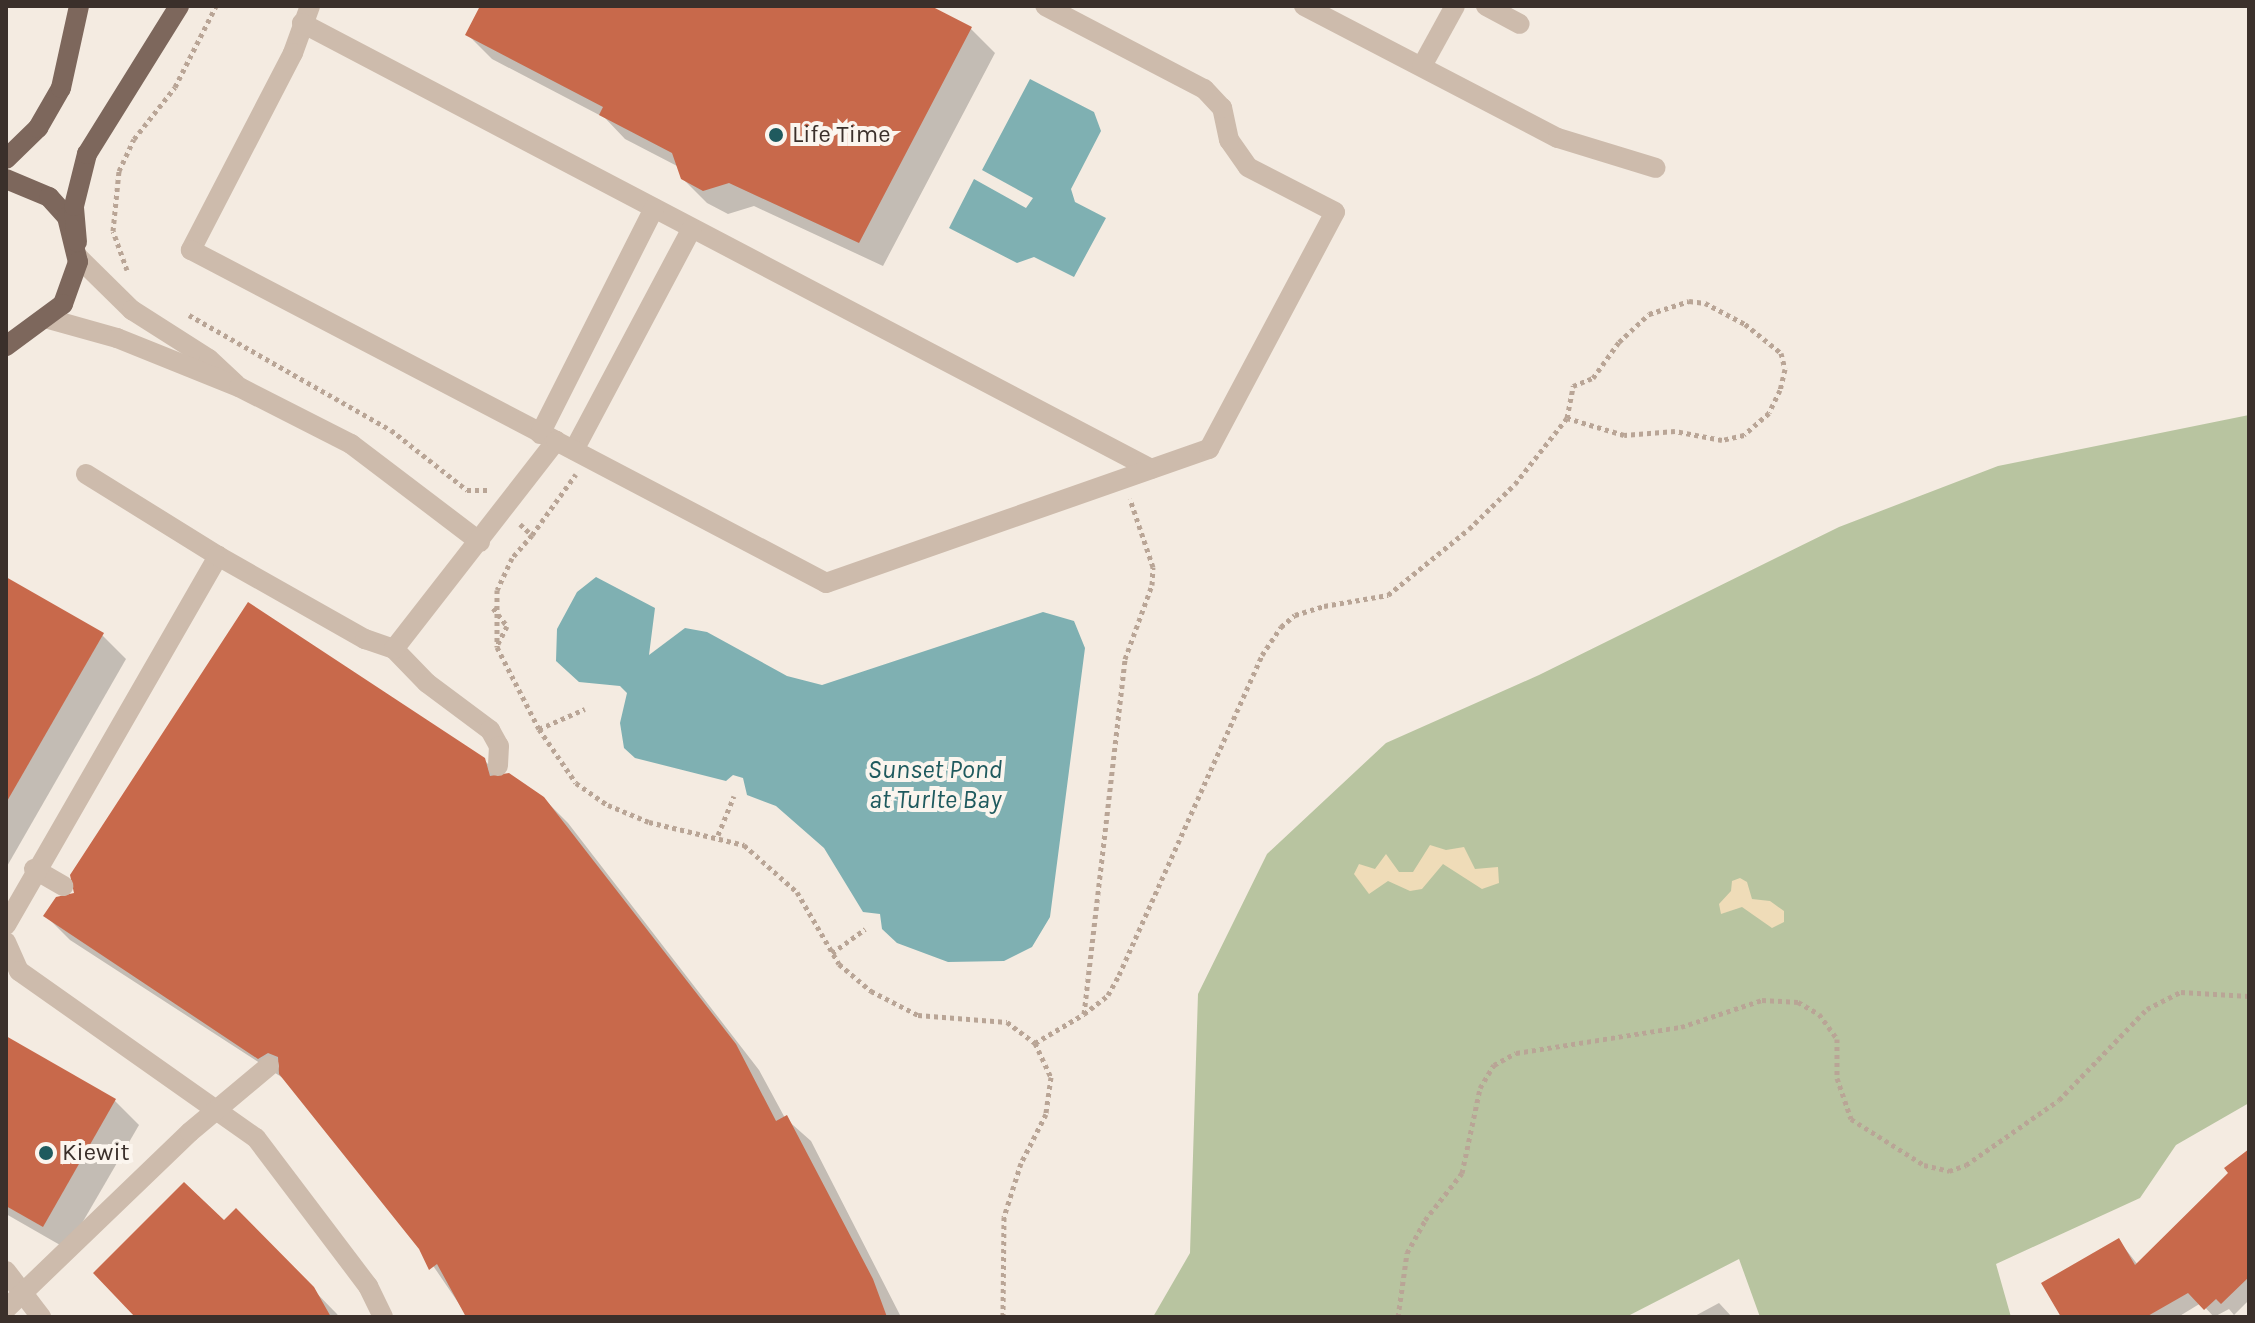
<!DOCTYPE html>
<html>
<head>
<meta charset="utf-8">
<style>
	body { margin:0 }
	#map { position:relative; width:2255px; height:1323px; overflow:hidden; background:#f4ebe1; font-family:Karla,sans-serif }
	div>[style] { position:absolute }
	.green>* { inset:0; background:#b8c4a0 }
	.sand>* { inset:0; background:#efdcb8 }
	.water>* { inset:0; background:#7fb0b2 }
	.shadow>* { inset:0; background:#0003 }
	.building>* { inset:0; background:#c8694b }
	.path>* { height:5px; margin-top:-2.5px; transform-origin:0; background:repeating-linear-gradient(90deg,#b9a596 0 4px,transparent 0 8px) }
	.minor>* { height:20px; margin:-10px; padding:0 10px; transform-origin:10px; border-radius:10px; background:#cdbbac }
	.major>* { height:20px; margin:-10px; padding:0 10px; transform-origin:10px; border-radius:10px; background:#7d675c }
	.dots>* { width:22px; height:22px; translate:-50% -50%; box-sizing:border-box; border:4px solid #fbf5ee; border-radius:50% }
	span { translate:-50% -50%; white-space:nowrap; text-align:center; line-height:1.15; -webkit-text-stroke:8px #fbf5ee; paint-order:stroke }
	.poi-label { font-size:24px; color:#3b302b }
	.left { translate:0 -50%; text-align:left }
	.water-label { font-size:26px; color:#1f5a5e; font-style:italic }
	.frame { position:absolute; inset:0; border:8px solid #3b302b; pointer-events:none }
</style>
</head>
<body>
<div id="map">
	<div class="green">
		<div style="clip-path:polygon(2249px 415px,2249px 1103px,2176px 1145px,2140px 1198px,1996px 1264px,2011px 1317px,1760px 1317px,1739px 1259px,1626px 1317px,1153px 1317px,1190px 1253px,1198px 994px,1267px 854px,1386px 743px,1539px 675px,1839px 527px,1998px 466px)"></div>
	</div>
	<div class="sand">
		<div style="clip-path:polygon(1430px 845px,1446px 850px,1464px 847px,1475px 869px,1498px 867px,1499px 883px,1482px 889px,1443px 864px,1422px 889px,1410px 891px,1388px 881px,1369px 894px,1354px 874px,1359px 864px,1375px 869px,1386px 854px,1399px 872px,1413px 872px)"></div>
		<div style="clip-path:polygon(1740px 878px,1747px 882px,1752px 899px,1770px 901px,1784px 911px,1784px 922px,1772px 928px,1742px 907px,1721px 914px,1719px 904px,1731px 891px,1732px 881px)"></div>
	</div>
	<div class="water">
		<div style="clip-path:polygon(1030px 79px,1094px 112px,1101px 131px,1071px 189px,1075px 202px,1106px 218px,1074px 277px,1034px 257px,1017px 263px,949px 228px,974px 179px,1026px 208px,1033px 198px,982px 170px)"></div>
		<div style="clip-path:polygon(596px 577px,655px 608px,649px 655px,685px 628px,707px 632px,787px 676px,822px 685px,1043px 612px,1074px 621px,1085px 648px,1050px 917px,1032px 947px,1004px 961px,948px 962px,897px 943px,882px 929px,880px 914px,863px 912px,824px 848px,776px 806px,747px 795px,743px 778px,733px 775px,726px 781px,635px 758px,624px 748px,620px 723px,627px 693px,620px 686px,579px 682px,556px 661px,557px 629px,577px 592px)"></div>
	</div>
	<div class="shadow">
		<div style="clip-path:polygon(483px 6px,927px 6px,971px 29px,995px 53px,883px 266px,754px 206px,728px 214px,707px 203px,682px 178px,679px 167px,625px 139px,605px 118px,492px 59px,468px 35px)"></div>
		<div style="clip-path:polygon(6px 580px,102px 635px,126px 659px,6px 868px)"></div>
		<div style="clip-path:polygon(484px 760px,501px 777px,543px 798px,568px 823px,759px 1070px,785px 1118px,811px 1141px,901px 1317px,468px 1317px,421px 1248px,286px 1080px,70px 940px,46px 916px)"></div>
		<div style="clip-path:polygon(6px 1038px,115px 1101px,139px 1125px,67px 1249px,6px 1214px)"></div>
		<div style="clip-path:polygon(2249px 1152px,2249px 1300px,2234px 1315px,2229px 1309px,2214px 1317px,2201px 1303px,2178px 1317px,2063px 1317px,2119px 1241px,2138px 1265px)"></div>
		<div style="clip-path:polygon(236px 1211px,337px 1314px,339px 1317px,137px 1317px)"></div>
		<div style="clip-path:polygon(1719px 1303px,1732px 1317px,1693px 1317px)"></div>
	</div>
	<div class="building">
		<div style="clip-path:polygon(480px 6px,931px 6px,972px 27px,859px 243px,729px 183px,703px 191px,681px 179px,672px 153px,599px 115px,603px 107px,465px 35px)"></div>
		<div style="clip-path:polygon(6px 577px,104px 633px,6px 803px)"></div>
		<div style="clip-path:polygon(248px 602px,485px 758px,490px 776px,509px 773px,544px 797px,736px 1044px,776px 1121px,787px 1115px,873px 1279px,887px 1317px,466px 1317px,437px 1264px,429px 1270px,419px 1249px,279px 1074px,278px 1057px,268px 1053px,258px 1059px,43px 916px,56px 897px,74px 893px,70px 875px)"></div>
		<div style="clip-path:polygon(6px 1036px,116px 1099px,43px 1227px,6px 1206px)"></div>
		<div style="clip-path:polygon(2249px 1149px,2249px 1277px,2221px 1304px,2216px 1299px,2204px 1310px,2188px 1293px,2146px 1317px,2061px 1317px,2041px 1283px,2119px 1238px,2135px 1265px,2228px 1173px,2224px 1168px)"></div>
		<div style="clip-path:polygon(184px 1182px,224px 1220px,236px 1208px,314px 1287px,331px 1317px,135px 1317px,93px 1273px)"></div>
	</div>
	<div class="path">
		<div style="left:127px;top:270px;width:41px;rotate:-109.7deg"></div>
		<div style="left:113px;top:231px;width:60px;rotate:-84.3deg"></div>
		<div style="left:119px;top:171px;width:35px;rotate:-65deg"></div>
		<div style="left:134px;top:139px;width:66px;rotate:-51.7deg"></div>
		<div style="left:175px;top:87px;width:91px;rotate:-63.2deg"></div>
		<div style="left:189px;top:315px;width:232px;rotate:29.7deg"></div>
		<div style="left:391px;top:430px;width:97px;rotate:38.3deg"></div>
		<div style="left:467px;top:490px;width:22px"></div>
		<div style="left:520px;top:524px;width:16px;rotate:43deg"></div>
		<div style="left:532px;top:535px;width:30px;rotate:131deg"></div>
		<div style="left:512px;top:558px;width:35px;rotate:115deg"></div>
		<div style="left:497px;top:590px;width:57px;rotate:90deg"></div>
		<div style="left:497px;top:647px;width:92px;rotate:62.9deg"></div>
		<div style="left:539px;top:729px;width:65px;rotate:55.6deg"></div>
		<div style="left:576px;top:783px;width:39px;rotate:35deg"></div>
		<div style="left:608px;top:805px;width:44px;rotate:22.5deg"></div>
		<div style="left:649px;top:822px;width:98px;rotate:13.6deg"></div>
		<div style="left:744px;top:845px;width:71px;rotate:41.6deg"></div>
		<div style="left:797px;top:892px;width:83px;rotate:59.7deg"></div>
		<div style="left:839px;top:964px;width:42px;rotate:40.2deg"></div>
		<div style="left:871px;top:991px;width:53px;rotate:27.1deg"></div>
		<div style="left:918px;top:1015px;width:89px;rotate:4.5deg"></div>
		<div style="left:1007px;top:1022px;width:35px;rotate:37deg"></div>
		<div style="left:1035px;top:1043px;width:38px;rotate:65deg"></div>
		<div style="left:1051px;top:1077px;width:37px;rotate:98deg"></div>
		<div style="left:1046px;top:1114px;width:55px;rotate:117deg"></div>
		<div style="left:1021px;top:1163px;width:57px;rotate:107.5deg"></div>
		<div style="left:1004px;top:1217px;width:100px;rotate:90.6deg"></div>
		<div style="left:532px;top:535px;width:75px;rotate:-54.2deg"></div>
		<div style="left:493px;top:608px;width:23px;rotate:52deg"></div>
		<div style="left:507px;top:626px;width:22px;rotate:117deg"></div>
		<div style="left:539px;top:729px;width:50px;rotate:-23.5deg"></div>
		<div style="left:718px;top:835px;width:42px;rotate:-67.7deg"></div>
		<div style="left:832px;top:953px;width:41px;rotate:-36deg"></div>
		<div style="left:1084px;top:1014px;width:31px;rotate:-38deg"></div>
		<div style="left:1108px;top:995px;width:23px;rotate:-61deg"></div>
		<div style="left:1119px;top:975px;width:350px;rotate:-65.9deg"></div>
		<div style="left:1262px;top:655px;width:34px;rotate:-56deg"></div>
		<div style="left:1281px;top:627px;width:18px;rotate:-41deg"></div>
		<div style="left:1295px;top:615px;width:30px;rotate:-17deg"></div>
		<div style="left:1324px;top:606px;width:65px;rotate:-9.8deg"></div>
		<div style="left:1388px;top:595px;width:104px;rotate:-39.2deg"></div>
		<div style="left:1469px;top:529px;width:64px;rotate:-44.4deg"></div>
		<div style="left:1515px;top:484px;width:84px;rotate:-51.8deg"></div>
		<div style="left:1567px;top:418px;width:33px;rotate:-79deg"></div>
		<div style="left:1573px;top:386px;width:22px;rotate:-22deg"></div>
		<div style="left:1593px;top:378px;width:44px;rotate:-54.2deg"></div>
		<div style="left:1619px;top:342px;width:41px;rotate:-43deg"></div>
		<div style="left:1649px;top:314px;width:42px;rotate:-18deg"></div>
		<div style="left:1689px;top:301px;width:16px;rotate:7deg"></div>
		<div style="left:1705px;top:303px;width:45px;rotate:27.7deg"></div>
		<div style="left:1745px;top:324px;width:46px;rotate:38.9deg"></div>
		<div style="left:1781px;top:353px;width:16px;rotate:76deg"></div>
		<div style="left:1785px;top:369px;width:22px;rotate:103deg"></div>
		<div style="left:1780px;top:390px;width:25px;rotate:116deg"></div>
		<div style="left:1769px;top:413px;width:33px;rotate:139deg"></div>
		<div style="left:1744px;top:435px;width:23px;rotate:167deg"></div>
		<div style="left:1722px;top:440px;width:48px;rotate:-169.2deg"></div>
		<div style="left:1675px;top:431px;width:51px;rotate:175.5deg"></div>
		<div style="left:1624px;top:435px;width:59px;rotate:-163.4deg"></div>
		<div style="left:1035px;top:1043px;width:57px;rotate:-30.6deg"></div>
		<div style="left:1084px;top:1014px;width:357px;rotate:-83.4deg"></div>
		<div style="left:1125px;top:659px;width:79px;rotate:-70deg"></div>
		<div style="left:1152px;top:585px;width:18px;rotate:-87deg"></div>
		<div style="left:1153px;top:567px;width:72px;rotate:-108.7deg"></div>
		<div style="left:1398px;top:1317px;width:65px;rotate:-82deg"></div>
		<div style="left:1407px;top:1253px;width:38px;rotate:-61deg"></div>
		<div style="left:1425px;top:1220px;width:60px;rotate:-51.8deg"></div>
		<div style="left:1462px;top:1173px;width:87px;rotate:-78deg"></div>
		<div style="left:1480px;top:1088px;width:27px;rotate:-59deg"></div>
		<div style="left:1494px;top:1065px;width:25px;rotate:-29deg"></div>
		<div style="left:1516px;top:1053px;width:167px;rotate:-9deg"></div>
		<div style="left:1681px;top:1027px;width:85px;rotate:-18.4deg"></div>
		<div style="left:1762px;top:1000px;width:36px;rotate:3deg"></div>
		<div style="left:1798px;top:1002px;width:24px;rotate:30deg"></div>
		<div style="left:1819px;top:1014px;width:31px;rotate:54deg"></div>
		<div style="left:1837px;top:1039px;width:39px;rotate:90deg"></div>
		<div style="left:1837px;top:1078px;width:43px;rotate:71.1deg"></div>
		<div style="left:1851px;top:1119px;width:86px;rotate:32.2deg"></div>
		<div style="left:1924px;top:1165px;width:26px;rotate:13deg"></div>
		<div style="left:1949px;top:1171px;width:18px;rotate:-19deg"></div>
		<div style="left:1966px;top:1165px;width:113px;rotate:-35deg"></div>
		<div style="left:2059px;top:1100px;width:127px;rotate:-46deg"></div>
		<div style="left:2147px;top:1009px;width:38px;rotate:-27deg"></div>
		<div style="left:2181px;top:992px;width:68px;rotate:3.4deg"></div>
	</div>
	<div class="minor">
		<div style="left:310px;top:6px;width:50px;rotate:109.9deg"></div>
		<div style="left:293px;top:53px;width:222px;rotate:117.4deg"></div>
		<div style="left:191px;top:250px;width:412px;rotate:27.6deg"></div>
		<div style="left:1304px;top:6px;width:286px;rotate:27.5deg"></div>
		<div style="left:1558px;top:138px;width:102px;rotate:17deg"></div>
		<div style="left:1486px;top:6px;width:38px;rotate:28deg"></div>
		<div style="left:302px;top:23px;width:959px;rotate:27.71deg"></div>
		<div style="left:1422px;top:66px;width:68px;rotate:-61.2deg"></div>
		<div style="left:78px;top:257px;width:76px;rotate:44.5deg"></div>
		<div style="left:132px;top:310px;width:91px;rotate:32.5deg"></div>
		<div style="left:209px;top:359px;width:37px;rotate:43deg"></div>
		<div style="left:49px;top:319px;width:71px;rotate:15.6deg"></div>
		<div style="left:117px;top:338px;width:131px;rotate:21.9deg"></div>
		<div style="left:239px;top:387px;width:126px;rotate:27deg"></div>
		<div style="left:351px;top:444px;width:162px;rotate:37.2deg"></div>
		<div style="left:540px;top:434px;width:253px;rotate:-63.2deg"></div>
		<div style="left:574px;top:450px;width:251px;rotate:-62deg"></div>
		<div style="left:86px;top:474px;width:155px;rotate:31.8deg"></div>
		<div style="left:394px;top:649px;width:47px;rotate:45.9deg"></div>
		<div style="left:427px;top:683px;width:79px;rotate:36.7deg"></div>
		<div style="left:490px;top:730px;width:18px;rotate:61deg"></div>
		<div style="left:499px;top:746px;width:20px;rotate:93deg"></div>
		<div style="left:34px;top:869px;width:34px;rotate:30deg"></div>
		<div style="left:6px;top:925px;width:426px;rotate:-60.1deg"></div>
		<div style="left:218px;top:556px;width:169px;rotate:29.5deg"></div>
		<div style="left:365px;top:639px;width:31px;rotate:19deg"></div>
		<div style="left:394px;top:649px;width:264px;rotate:-52.1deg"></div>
		<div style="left:556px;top:441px;width:305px;rotate:27.7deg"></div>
		<div style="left:826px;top:583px;width:406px;rotate:-19.3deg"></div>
		<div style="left:1209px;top:449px;width:268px;rotate:-62deg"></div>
		<div style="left:1335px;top:212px;width:98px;rotate:-152.7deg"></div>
		<div style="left:1248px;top:167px;width:33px;rotate:-125deg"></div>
		<div style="left:1229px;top:140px;width:33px;rotate:-102deg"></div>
		<div style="left:1222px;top:108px;width:26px;rotate:-133deg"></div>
		<div style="left:1204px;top:89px;width:179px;rotate:-152.4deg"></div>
		<div style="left:6px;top:942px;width:32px;rotate:66deg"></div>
		<div style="left:19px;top:971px;width:290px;rotate:35.2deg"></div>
		<div style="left:256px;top:1138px;width:186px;rotate:52.9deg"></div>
		<div style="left:368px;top:1286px;width:34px;rotate:64deg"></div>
		<div style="left:6px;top:1271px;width:58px;rotate:52.7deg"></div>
		<div style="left:6px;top:1309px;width:255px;rotate:-43.9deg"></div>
		<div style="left:190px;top:1132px;width:103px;rotate:-39.9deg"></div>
	</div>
	<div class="major">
		<div style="left:6px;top:159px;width:45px;rotate:-44.1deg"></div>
		<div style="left:38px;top:128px;width:46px;rotate:-60.1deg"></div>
		<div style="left:61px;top:88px;width:84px;rotate:-77.6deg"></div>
		<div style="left:6px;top:179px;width:47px;rotate:22.7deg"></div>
		<div style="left:49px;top:197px;width:27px;rotate:48deg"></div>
		<div style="left:67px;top:217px;width:46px;rotate:76.3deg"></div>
		<div style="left:78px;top:262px;width:45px;rotate:109.7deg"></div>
		<div style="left:63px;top:304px;width:71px;rotate:143.6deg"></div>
		<div style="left:77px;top:242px;width:36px;rotate:-95deg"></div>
		<div style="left:74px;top:206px;width:54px;rotate:-76deg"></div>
		<div style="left:87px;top:154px;width:174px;rotate:-58.1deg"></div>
	</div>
	<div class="dots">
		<div style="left:776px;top:135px;background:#1f5a5e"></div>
		<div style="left:46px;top:1153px;background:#1f5a5e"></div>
	</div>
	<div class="poi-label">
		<span class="left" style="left:792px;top:135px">Life Time</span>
		<span class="left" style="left:62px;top:1153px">Kiewit</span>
	</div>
	<div class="water-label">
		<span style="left:935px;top:785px">Sunset Pond<br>at Turlte Bay</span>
	</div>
	<div class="frame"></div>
</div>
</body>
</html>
